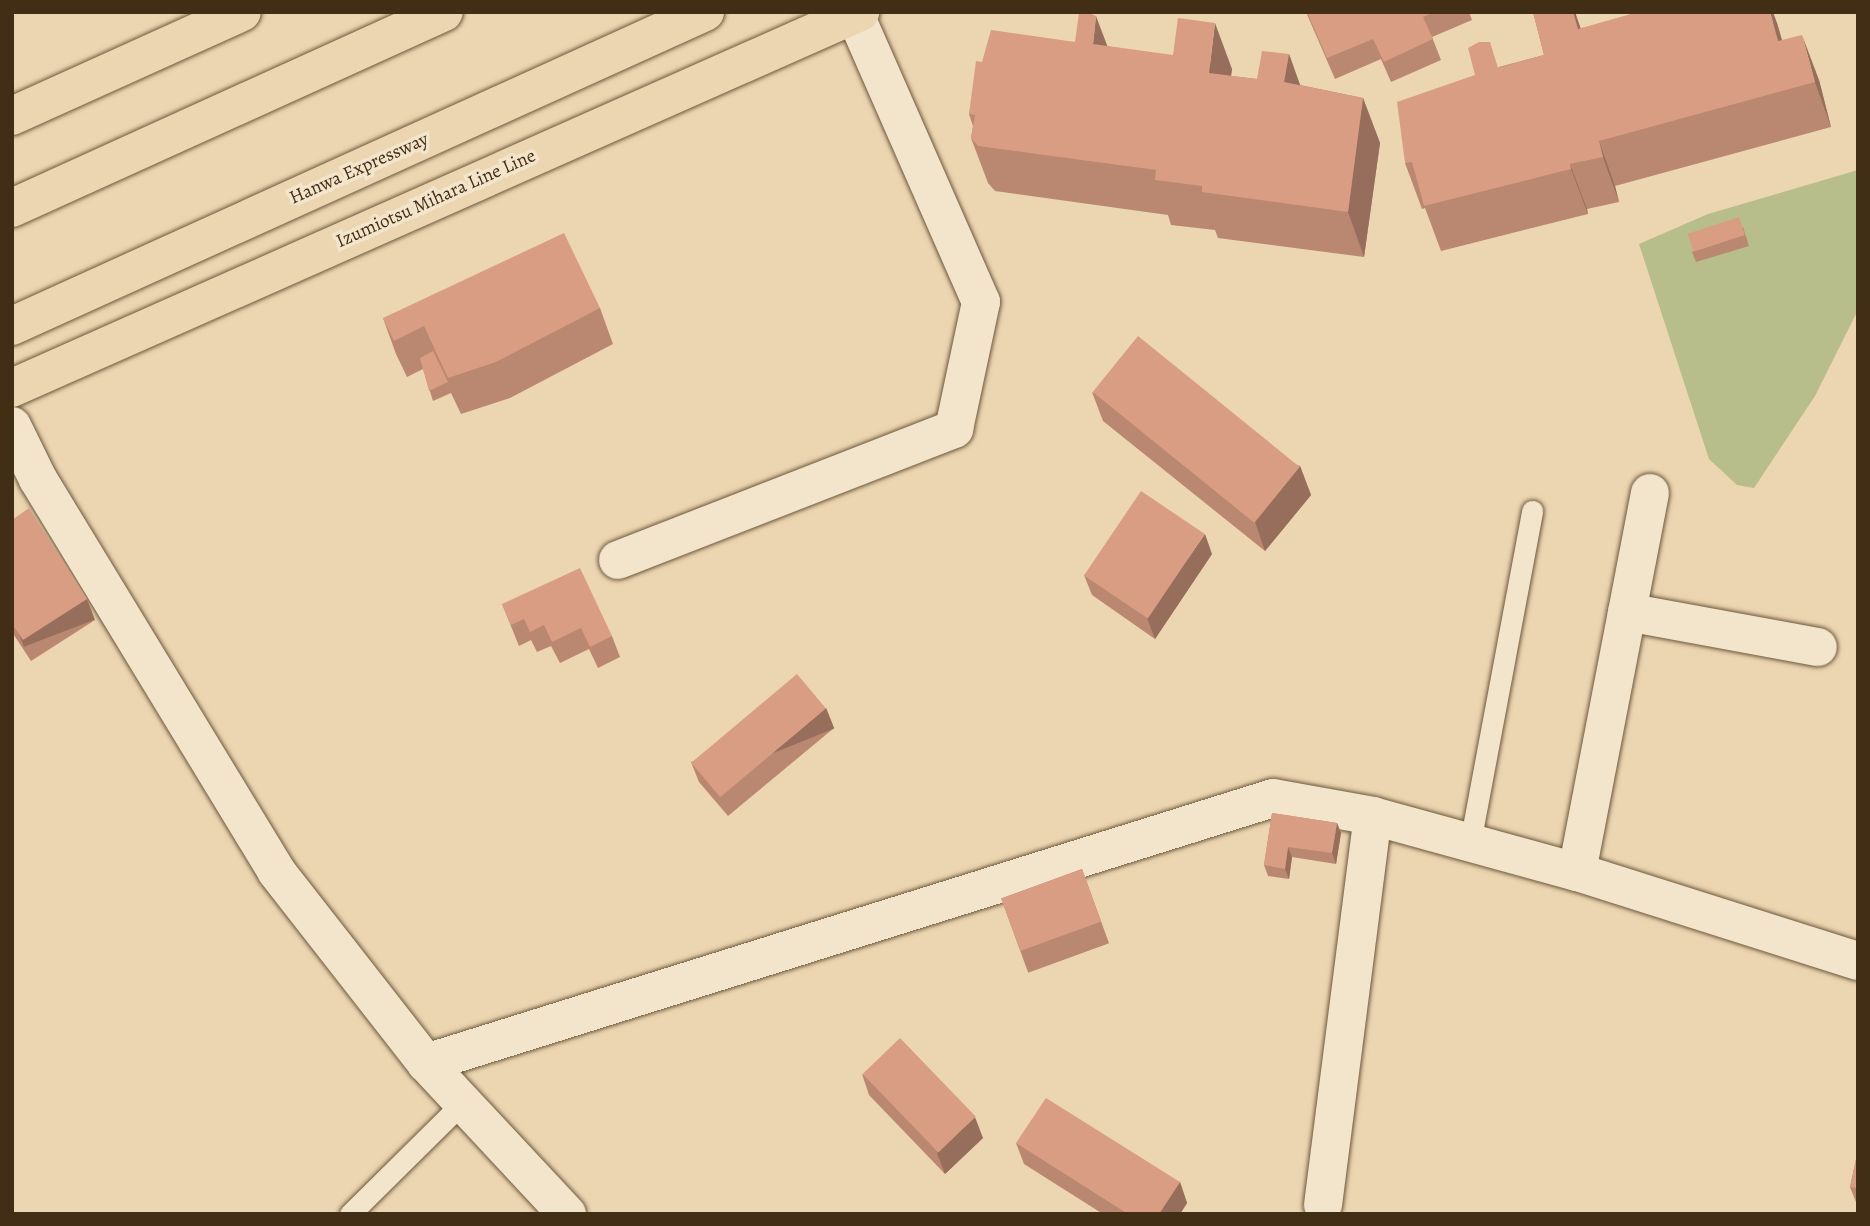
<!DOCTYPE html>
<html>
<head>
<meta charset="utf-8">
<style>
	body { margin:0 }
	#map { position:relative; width:1870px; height:1226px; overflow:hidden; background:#ecd5b1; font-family:Alegreya,serif }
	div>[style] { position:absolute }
	.green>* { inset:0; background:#b8bd8c }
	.roads { filter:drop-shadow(0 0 2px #6c583b) drop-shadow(0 0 2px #6c583b) }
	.service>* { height:21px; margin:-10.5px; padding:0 10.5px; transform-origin:10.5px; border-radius:10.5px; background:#f3e4cc }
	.minor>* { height:38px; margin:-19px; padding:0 19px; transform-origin:19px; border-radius:19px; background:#f3e4cc }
	.primary>* { height:38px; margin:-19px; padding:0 19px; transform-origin:19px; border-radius:19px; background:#ecd5b1 }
	.motorway>* { height:38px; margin:-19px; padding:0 19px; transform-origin:19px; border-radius:19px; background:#ecd5b1 }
	.wall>* { inset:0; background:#ba8770; transform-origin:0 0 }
	.shaded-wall>* { inset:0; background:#976e5b; transform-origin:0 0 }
	.building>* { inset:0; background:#d89d82; transform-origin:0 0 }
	span { translate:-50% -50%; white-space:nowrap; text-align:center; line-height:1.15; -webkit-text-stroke:7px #f3e4cc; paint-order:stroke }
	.street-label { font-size:19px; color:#422e14 }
	.frame { position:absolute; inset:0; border:14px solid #422e14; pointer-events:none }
</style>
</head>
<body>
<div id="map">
	<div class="green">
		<div style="clip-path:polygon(1858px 170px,1858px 310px,1815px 396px,1754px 488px,1737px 485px,1709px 459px,1639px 244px,1708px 214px)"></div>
	</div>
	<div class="roads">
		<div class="service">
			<div style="left:1470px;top:843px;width:338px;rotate:-79.4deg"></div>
			<div style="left:350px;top:1214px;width:161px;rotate:-44.7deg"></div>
		</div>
		<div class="minor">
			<div style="left:12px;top:426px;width:59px;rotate:63.9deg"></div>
			<div style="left:38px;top:479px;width:459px;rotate:58.7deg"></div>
			<div style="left:276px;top:871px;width:244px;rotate:52deg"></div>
			<div style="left:426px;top:1063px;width:207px;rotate:47deg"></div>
			<div style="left:618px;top:560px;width:361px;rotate:-21.3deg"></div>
			<div style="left:954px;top:429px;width:130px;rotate:-78deg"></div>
			<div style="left:981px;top:302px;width:313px;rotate:-113.7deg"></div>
			<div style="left:1627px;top:612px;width:194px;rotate:10.4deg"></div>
			<div style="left:1577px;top:872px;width:386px;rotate:-79.1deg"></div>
			<div style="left:426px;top:1063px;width:887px;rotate:-17.37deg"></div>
			<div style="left:1273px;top:798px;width:102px;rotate:10.2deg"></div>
			<div style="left:1373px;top:816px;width:212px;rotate:15.4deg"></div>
			<div style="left:1577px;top:872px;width:295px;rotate:17.6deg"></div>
			<div style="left:1323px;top:1205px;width:392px;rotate:-82.7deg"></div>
		</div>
		<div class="primary">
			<div style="left:12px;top:116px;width:252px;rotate:-24.3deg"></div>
			<div style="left:12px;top:388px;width:928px;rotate:-23.91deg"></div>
		</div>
		<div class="motorway">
			<div style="left:12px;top:208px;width:474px;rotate:-24.4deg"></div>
			<div style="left:12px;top:326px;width:761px;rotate:-24.38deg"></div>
		</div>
	</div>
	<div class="wall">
		<div style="clip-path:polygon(1306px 12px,1469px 12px,1472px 20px,1432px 37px,1441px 60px,1391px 82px,1381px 59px,1335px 79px)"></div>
		<div style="clip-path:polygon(1533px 12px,1575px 12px,1580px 28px,1777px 23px,1782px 40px,1819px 80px,1831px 127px,1615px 186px,1619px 202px,1587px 209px,1588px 214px,1441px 251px,1425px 208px,1422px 209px,1405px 163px,1499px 67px,1544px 55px)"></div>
		<div style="clip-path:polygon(1075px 42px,1107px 46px,1232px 69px,1231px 76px,1257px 79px,1289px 54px,1300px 85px,1363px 98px,1380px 143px,1364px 257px,1218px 238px,1215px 230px,1171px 225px,1168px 215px,995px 191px,988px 183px,971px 138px,973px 126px,969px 114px,982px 62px)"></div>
		<div style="clip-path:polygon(1743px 227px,1749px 246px,1696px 262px,1692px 252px)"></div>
		<div style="clip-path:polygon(600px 308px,613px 344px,510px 398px,461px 414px,451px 393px,433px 401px,423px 369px,407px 377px,396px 354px,383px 318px)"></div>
		<div style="clip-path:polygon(1092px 392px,1300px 466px,1311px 495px,1265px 551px,1103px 421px)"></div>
		<div style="clip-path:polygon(12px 520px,95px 620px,31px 661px,12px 632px)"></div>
		<div style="clip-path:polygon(1212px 554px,1155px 639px,1092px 595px,1084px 575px)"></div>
		<div style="clip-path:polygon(502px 604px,612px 636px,620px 657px,598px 668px,589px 649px,560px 663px,551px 646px,537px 652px,531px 640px,519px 646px)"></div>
		<div style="clip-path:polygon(826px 708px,834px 728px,728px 816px,699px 782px,691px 762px)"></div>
		<div style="clip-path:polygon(1272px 813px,1337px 823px,1341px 833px,1336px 864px,1292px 857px,1289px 879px,1268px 876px,1264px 865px)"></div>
		<div style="left:1082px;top:869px;width:79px;height:86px;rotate:70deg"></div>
		<div style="clip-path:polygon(862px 1074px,983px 1138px,945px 1174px,869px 1095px)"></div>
		<div style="clip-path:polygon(1016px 1143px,1180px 1182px,1187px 1203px,1180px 1214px,1103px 1214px,1024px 1164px)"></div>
		<div style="clip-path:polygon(1858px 1150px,1858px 1207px,1850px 1187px)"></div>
	</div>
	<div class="shaded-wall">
		<div style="clip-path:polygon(1573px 12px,1575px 12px,1584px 38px,1578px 29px)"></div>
		<div style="clip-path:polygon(1770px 12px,1773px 12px,1777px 23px,1795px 86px,1778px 41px)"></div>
		<div style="clip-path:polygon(1096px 16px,1113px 61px,1093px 44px)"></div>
		<div style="clip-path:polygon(1215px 23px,1232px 69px,1225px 118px,1209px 73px)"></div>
		<div style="clip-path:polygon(1802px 35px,1819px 80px,1831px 127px,1815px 82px)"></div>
		<div style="clip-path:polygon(1289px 54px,1305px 99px,1284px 82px)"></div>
		<div style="clip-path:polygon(1363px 98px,1380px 143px,1364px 257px,1348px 212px)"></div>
		<div style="clip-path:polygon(1599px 141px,1615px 186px,1619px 202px,1603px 157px)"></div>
		<div style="clip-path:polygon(1570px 164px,1587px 209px,1588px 214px,1571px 169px)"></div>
		<div style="clip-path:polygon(1300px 466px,1311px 495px,1265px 551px,1255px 522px)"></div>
		<div style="clip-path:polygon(1205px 534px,1212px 554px,1155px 639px,1147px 618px)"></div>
		<div style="left:87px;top:599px;width:22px;height:76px;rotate:69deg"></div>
		<div style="left:826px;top:708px;width:22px;height:138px;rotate:68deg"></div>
		<div style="clip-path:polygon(1337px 823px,1341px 833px,1336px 864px,1332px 853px)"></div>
		<div style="clip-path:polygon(1288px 847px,1292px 857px,1289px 879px,1285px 869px)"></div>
		<div style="clip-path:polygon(975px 1117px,983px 1138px,945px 1174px,937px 1153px)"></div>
		<div style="clip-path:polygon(1180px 1182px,1187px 1203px,1180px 1214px,1159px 1214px)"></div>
	</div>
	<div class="building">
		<div style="clip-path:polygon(1307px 12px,1435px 12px,1423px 17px,1433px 39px,1384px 62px,1373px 39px,1327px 58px)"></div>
		<div style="clip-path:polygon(1533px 12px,1573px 12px,1578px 29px,1638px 12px,1770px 12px,1778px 41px,1802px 35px,1815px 82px,1599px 141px,1603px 157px,1570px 164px,1571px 169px,1424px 206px,1412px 162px,1405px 163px,1397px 102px,1475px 75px,1468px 48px,1479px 42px,1490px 42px,1498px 68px,1544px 55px)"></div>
		<div style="clip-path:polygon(1079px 13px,1089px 13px,1096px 16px,1093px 44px,1173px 55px,1178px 18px,1215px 23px,1209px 73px,1257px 79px,1262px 51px,1289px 54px,1284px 82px,1363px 98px,1348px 212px,1202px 192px,1202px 186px,1155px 180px,1156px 170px,978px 146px,971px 138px,975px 115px,969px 114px,976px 61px,982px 62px,991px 30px,1075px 42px)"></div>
		<div style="left:1739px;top:217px;width:19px;height:54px;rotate:72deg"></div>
		<div style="clip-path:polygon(564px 233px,600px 308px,496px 362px,448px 378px,424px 326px,394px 341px,383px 318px)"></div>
		<div style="left:1138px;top:336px;width:208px;height:72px;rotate:39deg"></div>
		<div style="clip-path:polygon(433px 351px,448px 382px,429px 391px,420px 358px)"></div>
		<div style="left:1141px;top:491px;width:77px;height:102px;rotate:34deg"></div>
		<div style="clip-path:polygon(29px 508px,87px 599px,23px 640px,12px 624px,12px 520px)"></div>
		<div style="clip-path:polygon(580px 568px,612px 636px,590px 647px,581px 628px,552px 642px,544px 625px,530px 632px,524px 619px,511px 625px,502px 604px)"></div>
		<div style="left:797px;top:674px;width:45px;height:138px;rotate:50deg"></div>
		<div style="clip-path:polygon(1272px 813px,1337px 823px,1332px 853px,1288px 847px,1285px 869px,1264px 865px)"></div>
		<div style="left:1082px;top:869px;width:56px;height:86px;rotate:70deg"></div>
		<div style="left:900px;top:1038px;width:109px;height:52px;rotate:46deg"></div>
		<div style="clip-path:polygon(1046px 1098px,1180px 1182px,1159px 1214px,1128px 1214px,1016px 1143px)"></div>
		<div style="clip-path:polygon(1858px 1150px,1858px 1188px,1850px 1187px)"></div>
	</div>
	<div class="street-label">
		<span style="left:359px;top:169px;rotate:-24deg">Hanwa Expressway</span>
		<span style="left:436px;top:199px;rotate:-24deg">Izumiotsu Mihara Line Line</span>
	</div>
	<div class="frame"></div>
</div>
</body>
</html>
